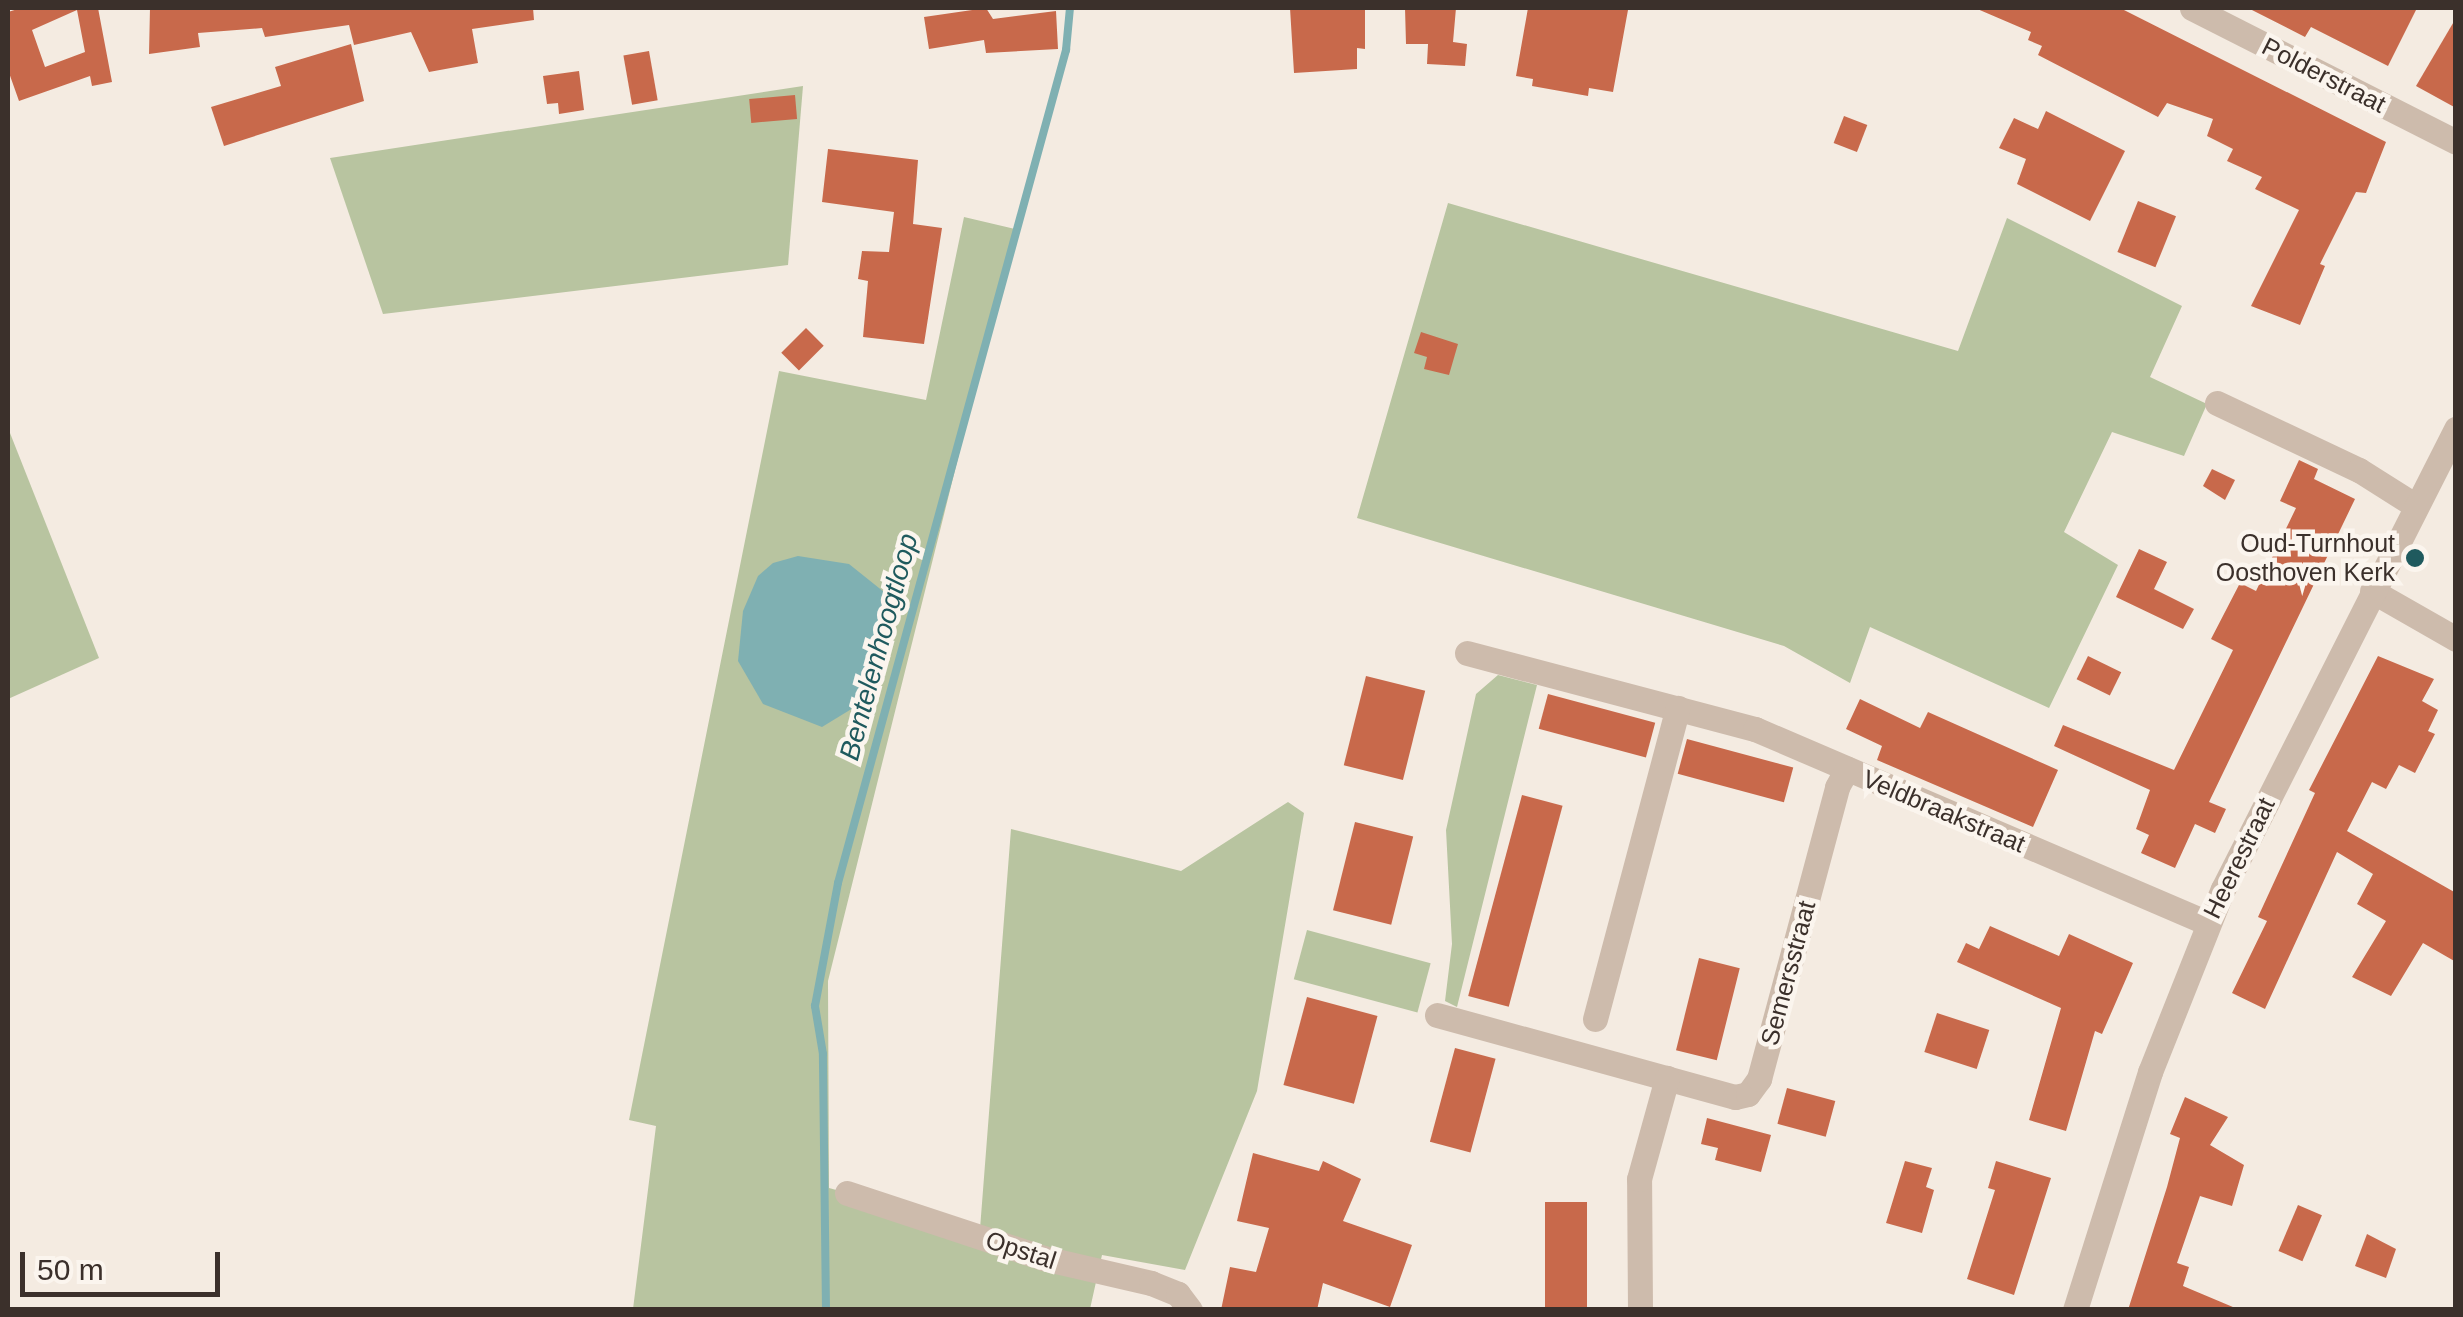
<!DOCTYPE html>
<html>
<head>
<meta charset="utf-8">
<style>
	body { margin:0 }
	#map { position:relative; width:2463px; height:1317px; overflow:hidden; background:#f4ebe1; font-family:Arial,sans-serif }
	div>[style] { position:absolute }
	.green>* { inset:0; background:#b8c4a0; transform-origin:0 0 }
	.water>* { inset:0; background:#7fb0b2 }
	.stream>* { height:8px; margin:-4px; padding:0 4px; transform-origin:4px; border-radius:4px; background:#7fb0b2 }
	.building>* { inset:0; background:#c8694b; transform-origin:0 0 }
	.minor>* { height:25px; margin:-12.5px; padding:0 12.5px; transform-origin:12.5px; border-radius:12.5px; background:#cdbbac }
	.dots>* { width:28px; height:28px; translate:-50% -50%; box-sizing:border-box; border:5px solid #fbf5ee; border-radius:50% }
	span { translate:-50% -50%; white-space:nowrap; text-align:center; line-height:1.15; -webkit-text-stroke:9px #fbf5ee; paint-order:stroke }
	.street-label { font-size:25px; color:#3b302b }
	.poi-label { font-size:25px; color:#3b302b }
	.right { translate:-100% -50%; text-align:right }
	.water-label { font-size:28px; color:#1f5a5e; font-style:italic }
	.frame { position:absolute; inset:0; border:10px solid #3b302b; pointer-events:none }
	.scale { position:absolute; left:20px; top:1252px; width:200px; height:45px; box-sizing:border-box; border:5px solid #3b302b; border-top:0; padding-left:12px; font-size:30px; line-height:35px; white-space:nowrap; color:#3b302b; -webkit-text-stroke:8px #fbf5ee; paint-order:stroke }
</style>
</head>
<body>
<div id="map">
	<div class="green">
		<div style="clip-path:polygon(803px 86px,788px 265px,383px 314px,330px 158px)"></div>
		<div style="clip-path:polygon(1448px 203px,1958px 351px,2007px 218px,2182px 306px,2150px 377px,2207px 404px,2184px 456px,2112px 432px,2064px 532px,2118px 565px,2049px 708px,1870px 627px,1850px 683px,1784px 646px,1357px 518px)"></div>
		<div style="clip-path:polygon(964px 217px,1015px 229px,828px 981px,829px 1188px,980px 1229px,1011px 829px,1181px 871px,1288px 802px,1304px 813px,1257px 1091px,1185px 1270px,1102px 1255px,1090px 1309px,633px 1309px,656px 1126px,629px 1120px,779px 371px,926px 400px)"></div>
		<div style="clip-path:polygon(8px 428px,99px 658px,8px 699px)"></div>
		<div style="clip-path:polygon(1498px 675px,1537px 685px,1457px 1007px,1445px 1001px,1452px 944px,1446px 830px,1476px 694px)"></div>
		<div style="left:1307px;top:930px;width:128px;height:51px;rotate:15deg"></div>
	</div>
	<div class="water">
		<div style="clip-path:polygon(798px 556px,849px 564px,884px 592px,876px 656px,858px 705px,822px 727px,763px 704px,738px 661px,743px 611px,758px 576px,773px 563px)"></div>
	</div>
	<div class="stream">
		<div style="left:826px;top:1310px;width:256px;rotate:-90.7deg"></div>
		<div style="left:823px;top:1054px;width:49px;rotate:-99.5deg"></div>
		<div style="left:815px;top:1006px;width:125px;rotate:-79.4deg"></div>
		<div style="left:838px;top:883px;width:864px;rotate:-74.69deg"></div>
		<div style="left:1066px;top:50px;width:42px;rotate:-84.6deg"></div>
	</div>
	<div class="building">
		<div style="clip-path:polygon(evenodd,21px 8px,98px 8px,112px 82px,92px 86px,90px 76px,19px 101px,8px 70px,8px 12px,21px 8px,77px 10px,85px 52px,45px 67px,32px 30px,77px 10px)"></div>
		<div style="clip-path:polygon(150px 8px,533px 8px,534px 20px,472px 29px,478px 63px,429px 72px,411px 32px,354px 45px,349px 25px,265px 37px,262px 28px,198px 33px,200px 47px,149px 54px)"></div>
		<div style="clip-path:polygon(986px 8px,993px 19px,1056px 11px,1058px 49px,986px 53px,984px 40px,929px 49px,924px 17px)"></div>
		<div style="clip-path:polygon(1290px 8px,1365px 8px,1365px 49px,1357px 48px,1357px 69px,1294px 73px)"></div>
		<div style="clip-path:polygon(1405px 8px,1456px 8px,1453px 42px,1467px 44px,1465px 66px,1427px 64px,1428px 44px,1406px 44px)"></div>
		<div style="clip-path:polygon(1528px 8px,1628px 10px,1613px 92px,1589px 88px,1588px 96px,1532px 86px,1533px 79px,1516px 76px)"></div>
		<div style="clip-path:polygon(1975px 8px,2120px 8px,2386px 142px,2366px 193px,2356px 192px,2320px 264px,2325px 266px,2300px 325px,2251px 306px,2299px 210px,2255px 189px,2262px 177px,2227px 161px,2233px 149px,2207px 136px,2213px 119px,2167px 103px,2158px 117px,2038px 55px,2042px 46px,2028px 40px,2031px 32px)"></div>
		<div style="clip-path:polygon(2248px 8px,2417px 8px,2388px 66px,2311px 27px,2305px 37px)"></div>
		<div style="clip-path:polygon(2456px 18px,2456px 108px,2416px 86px)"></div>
		<div style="clip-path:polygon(351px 44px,364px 101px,224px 146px,211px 107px,281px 86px,275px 67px)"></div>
		<div style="left:649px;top:51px;width:50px;height:26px;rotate:80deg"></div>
		<div style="clip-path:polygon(579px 71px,584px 110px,559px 114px,558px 103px,547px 104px,543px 76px)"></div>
		<div style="left:795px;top:95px;width:24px;height:46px;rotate:85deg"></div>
		<div style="clip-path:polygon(2046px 111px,2125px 151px,2090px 221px,2017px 184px,2026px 159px,1999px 148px,2014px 118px,2038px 129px)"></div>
		<div style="left:1844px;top:116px;width:25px;height:29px;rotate:21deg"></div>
		<div style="clip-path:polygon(828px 149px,918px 160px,913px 224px,942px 228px,924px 344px,863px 337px,868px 281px,858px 279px,862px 251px,889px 252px,894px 212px,822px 202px)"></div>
		<div style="left:2138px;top:201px;width:41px;height:55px;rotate:22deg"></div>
		<div style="left:806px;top:328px;width:25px;height:35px;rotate:45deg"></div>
		<div style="clip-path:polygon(1421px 332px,1458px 344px,1449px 375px,1424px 369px,1427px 357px,1414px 353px)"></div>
		<div style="clip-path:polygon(2299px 460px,2318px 469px,2314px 479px,2355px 499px,2209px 802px,2226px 809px,2215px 833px,2195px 824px,2175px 868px,2141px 853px,2149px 835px,2136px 829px,2150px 790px,2054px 746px,2063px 725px,2174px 770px,2233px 650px,2211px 639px,2240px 583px,2256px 591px,2296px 508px,2280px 501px)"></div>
		<div style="clip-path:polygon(2212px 469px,2235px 480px,2225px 500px,2203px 486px)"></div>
		<div style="clip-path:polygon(2139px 549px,2167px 562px,2154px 589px,2194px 609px,2183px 629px,2116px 597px)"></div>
		<div style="left:2088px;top:656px;width:37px;height:26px;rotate:26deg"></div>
		<div style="clip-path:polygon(2378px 656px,2434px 679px,2422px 701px,2438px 710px,2428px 731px,2435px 734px,2415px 773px,2399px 765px,2386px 789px,2372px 782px,2347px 831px,2456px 893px,2456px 962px,2423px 943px,2391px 996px,2352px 977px,2386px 921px,2357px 904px,2373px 874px,2337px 852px,2265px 1009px,2232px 993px,2267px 921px,2258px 917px,2315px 793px,2309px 790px)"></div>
		<div style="left:1366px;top:676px;width:61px;height:92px;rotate:14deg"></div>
		<div style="left:1548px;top:694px;width:111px;height:36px;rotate:15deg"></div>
		<div style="clip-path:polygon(1860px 699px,1920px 728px,1928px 712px,2058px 770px,2033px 827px,1877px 760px,1882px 746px,1846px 729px)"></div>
		<div style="left:1687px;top:739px;width:110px;height:36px;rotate:15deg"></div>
		<div style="left:1522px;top:795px;width:42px;height:208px;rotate:15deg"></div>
		<div style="left:1355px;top:822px;width:60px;height:91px;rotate:14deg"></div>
		<div style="clip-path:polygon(1990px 926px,2059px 956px,2069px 934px,2133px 963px,2102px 1034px,2095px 1031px,2066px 1131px,2029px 1120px,2061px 1008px,1957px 962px,1966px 943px,1979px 949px)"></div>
		<div style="left:1699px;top:958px;width:42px;height:95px;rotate:14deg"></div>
		<div style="left:1307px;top:997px;width:73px;height:91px;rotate:15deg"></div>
		<div style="left:1937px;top:1013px;width:55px;height:41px;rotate:18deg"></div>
		<div style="left:1455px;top:1048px;width:42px;height:97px;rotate:15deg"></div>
		<div style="left:1787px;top:1088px;width:50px;height:37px;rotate:15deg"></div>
		<div style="clip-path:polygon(2185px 1097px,2228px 1117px,2210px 1145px,2244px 1165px,2232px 1206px,2200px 1196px,2177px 1263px,2189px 1267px,2183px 1286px,2240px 1310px,2128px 1310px,2167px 1187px,2180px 1138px,2170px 1134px)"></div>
		<div style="clip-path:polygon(1707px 1118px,1771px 1135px,1761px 1172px,1715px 1160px,1718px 1148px,1701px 1144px)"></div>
		<div style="clip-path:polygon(1253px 1153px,1319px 1171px,1323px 1161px,1361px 1179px,1343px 1221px,1412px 1245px,1390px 1307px,1323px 1283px,1317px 1310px,1221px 1310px,1230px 1267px,1256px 1272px,1269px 1228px,1237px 1221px)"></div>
		<div style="clip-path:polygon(1905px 1161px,1932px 1168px,1926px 1187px,1934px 1190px,1922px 1233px,1886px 1223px)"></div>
		<div style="clip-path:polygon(1996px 1161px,2051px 1178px,2014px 1295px,1967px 1279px,1995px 1190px,1988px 1188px)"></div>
		<div style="left:1545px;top:1202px;width:42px;height:108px"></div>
		<div style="left:2298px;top:1205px;width:26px;height:50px;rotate:23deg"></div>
		<div style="clip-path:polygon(2367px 1234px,2396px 1249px,2386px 1278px,2355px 1266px)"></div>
	</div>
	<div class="minor">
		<div style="left:2192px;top:8px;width:296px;rotate:26.9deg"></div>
		<div style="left:2217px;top:403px;width:157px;rotate:25.3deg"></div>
		<div style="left:2359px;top:470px;width:67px;rotate:32.3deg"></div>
		<div style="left:2372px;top:591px;width:97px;rotate:29.7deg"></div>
		<div style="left:1467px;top:653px;width:298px;rotate:14.8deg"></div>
		<div style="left:1755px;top:729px;width:493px;rotate:23.2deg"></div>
		<div style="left:1437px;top:1015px;width:309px;rotate:15.4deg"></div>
		<div style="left:1735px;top:1097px;width:13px;rotate:-13deg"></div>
		<div style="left:1748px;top:1094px;width:19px;rotate:-54deg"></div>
		<div style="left:1759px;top:1079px;width:302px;rotate:-75deg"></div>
		<div style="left:1837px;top:787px;width:21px;rotate:-61deg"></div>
		<div style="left:1595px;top:1019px;width:322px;rotate:-75.1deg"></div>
		<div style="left:847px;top:1193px;width:206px;rotate:18.3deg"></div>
		<div style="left:1043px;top:1258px;width:111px;rotate:13deg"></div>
		<div style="left:1151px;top:1283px;width:29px;rotate:22deg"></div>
		<div style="left:1178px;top:1294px;width:20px;rotate:53deg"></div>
		<div style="left:1640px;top:1310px;width:131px;rotate:-90.4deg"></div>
		<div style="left:1639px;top:1179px;width:105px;rotate:-74.5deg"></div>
		<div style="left:2075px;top:1310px;width:250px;rotate:-72.5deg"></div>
		<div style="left:2150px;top:1072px;width:197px;rotate:-68.3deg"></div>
		<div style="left:2223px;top:889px;width:516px;rotate:-63.14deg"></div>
	</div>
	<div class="dots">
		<div style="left:2415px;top:558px;background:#1f5a5e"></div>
	</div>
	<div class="street-label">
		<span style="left:2324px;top:75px;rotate:27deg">Polderstraat</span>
		<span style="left:1944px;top:811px;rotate:23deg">Veldbraakstraat</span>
		<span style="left:2239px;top:858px;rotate:-64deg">Heerestraat</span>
		<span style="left:1788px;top:973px;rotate:-75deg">Semersstraat</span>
		<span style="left:1021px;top:1250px;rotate:18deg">Opstal</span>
	</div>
	<div class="poi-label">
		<span class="right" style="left:2395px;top:558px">Oud-Turnhout<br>Oosthoven Kerk</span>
	</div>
	<div class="water-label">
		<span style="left:879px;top:647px;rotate:-75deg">Bentelenhoogtloop</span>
	</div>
	<div class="frame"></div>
	<div class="scale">50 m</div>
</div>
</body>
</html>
